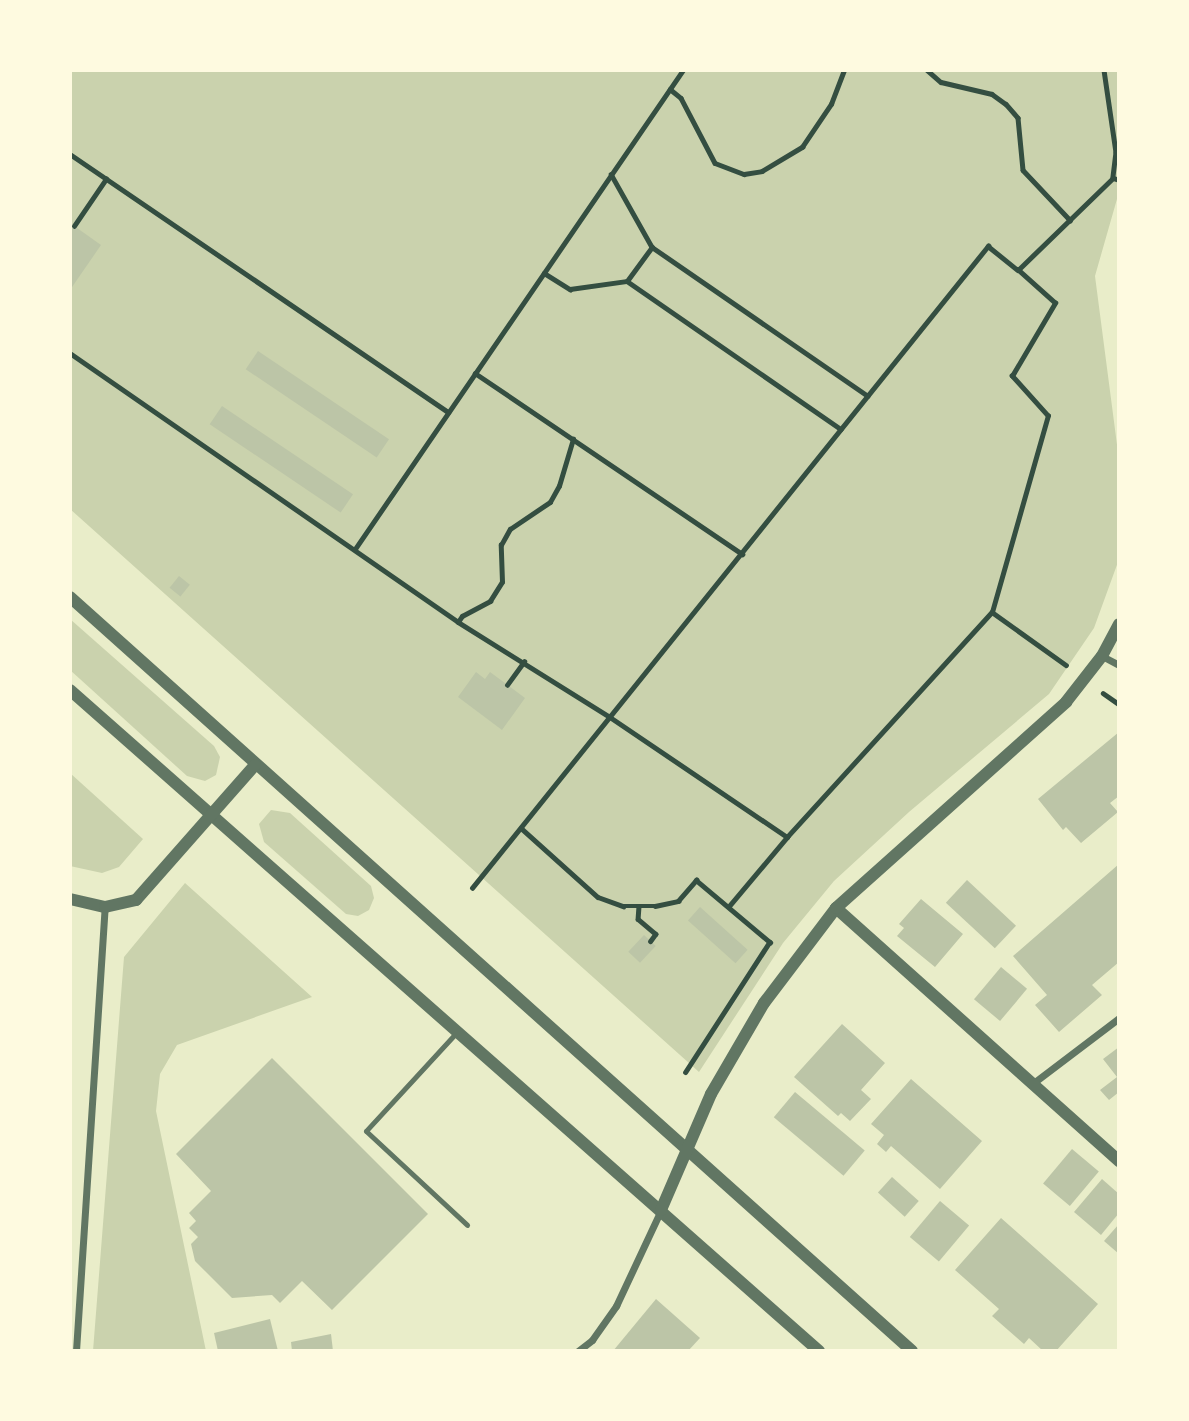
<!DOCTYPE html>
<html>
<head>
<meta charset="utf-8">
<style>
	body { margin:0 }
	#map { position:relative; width:1189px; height:1421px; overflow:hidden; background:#e9edc9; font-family:Cabin,sans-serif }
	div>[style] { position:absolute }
	.green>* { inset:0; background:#cad2ad }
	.building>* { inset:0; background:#bcc5a7; transform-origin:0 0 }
	.path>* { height:4.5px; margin:-2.25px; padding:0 2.25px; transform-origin:2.25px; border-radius:2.25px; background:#344e41 }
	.service>* { height:5px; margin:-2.5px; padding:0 2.5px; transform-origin:2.5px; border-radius:2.5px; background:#617663 }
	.minor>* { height:7px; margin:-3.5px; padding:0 3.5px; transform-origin:3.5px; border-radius:3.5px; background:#617663 }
	.tertiary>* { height:12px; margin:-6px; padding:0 6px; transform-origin:6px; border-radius:6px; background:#617663 }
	span { translate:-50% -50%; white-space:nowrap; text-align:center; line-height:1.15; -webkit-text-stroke:5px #fefae0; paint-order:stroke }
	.frame { position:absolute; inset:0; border:72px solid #fefae0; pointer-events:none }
</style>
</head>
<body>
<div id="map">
	<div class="green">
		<div style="clip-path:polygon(70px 70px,1119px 70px,1119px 192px,1095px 276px,1119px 460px,1119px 540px,1118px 562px,1094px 628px,1049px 694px,909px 812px,834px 881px,783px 943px,699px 1072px,70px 509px)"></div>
		<div style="clip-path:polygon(70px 619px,214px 746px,220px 757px,216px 775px,205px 781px,187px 776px,70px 670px)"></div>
		<div style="clip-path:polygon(70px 773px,143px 839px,119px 867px,102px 873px,70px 866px)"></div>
		<div style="clip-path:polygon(271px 810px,290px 813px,371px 886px,374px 898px,369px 910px,358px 916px,346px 914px,264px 842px,259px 824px)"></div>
		<div style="clip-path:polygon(185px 883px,312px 997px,177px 1045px,160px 1074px,156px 1111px,206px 1351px,93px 1351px,124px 957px)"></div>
	</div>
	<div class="building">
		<div style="clip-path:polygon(70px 223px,101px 245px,70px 290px)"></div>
		<div style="left:258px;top:351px;width:158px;height:22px;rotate:34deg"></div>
		<div style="left:222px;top:406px;width:158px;height:22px;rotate:34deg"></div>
		<div style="left:179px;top:576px;width:14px;height:15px;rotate:39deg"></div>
		<div style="clip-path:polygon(476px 672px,485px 679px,490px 672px,525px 698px,502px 730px,458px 697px)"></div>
		<div style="clip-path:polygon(1119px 732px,1119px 796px,1110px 803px,1118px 812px,1081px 843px,1066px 827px,1063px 830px,1038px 799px)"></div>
		<div style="clip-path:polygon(1119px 864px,1119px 962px,1092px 985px,1102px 995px,1059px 1032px,1035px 1005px,1047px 995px,1013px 956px)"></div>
		<div style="left:967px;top:880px;width:67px;height:31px;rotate:43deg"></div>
		<div style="clip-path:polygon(921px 899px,963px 934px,935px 967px,897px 936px,904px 928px,899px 924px)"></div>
		<div style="left:700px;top:907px;width:64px;height:18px;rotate:42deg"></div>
		<div style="left:644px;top:935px;width:16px;height:23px;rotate:43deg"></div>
		<div style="left:1001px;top:967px;width:34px;height:42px;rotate:40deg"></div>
		<div style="clip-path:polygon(842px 1024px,885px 1063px,861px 1090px,871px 1099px,850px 1121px,841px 1113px,838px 1116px,794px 1077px)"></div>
		<div style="clip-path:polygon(1119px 1047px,1119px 1092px,1109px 1100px,1100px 1090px,1117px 1077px,1103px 1059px)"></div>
		<div style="clip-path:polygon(272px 1058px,428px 1214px,332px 1310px,302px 1281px,280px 1303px,272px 1295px,232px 1298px,195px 1261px,191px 1244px,198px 1237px,189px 1228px,196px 1221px,189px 1213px,211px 1191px,176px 1154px)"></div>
		<div style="clip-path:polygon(911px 1079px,982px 1141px,940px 1189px,891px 1146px,886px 1152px,877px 1144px,884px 1135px,871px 1124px)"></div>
		<div style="left:795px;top:1092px;width:91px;height:33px;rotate:40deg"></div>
		<div style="left:1072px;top:1149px;width:35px;height:45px;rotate:40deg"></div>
		<div style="left:892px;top:1177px;width:36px;height:21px;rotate:42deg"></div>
		<div style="clip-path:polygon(1102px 1179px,1119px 1194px,1119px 1213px,1101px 1235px,1074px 1212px)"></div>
		<div style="left:940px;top:1201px;width:38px;height:47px;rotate:40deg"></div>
		<div style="clip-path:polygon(1001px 1218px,1098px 1304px,1056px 1351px,1043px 1351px,1029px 1338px,1024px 1344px,992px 1316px,999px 1309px,955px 1270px)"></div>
		<div style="clip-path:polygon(1119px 1224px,1119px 1254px,1104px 1241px)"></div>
		<div style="clip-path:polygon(656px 1299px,700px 1338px,688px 1351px,613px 1351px)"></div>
		<div style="clip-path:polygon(270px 1319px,278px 1351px,218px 1351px,214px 1333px)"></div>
		<div style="clip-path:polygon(331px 1334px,333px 1351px,292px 1351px,291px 1342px)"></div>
	</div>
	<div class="path">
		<div style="left:927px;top:70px;width:18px;rotate:41deg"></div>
		<div style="left:941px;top:82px;width:52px;rotate:13.2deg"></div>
		<div style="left:992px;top:94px;width:17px;rotate:36deg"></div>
		<div style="left:1006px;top:104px;width:18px;rotate:49deg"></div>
		<div style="left:1018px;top:118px;width:52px;rotate:84.5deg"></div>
		<div style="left:1023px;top:170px;width:69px;rotate:46.8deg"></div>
		<div style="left:1104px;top:70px;width:83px;rotate:81.7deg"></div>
		<div style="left:1116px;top:152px;width:26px;rotate:97deg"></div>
		<div style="left:670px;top:89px;width:14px;rotate:39deg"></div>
		<div style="left:681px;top:98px;width:73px;rotate:62.4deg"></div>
		<div style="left:715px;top:163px;width:31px;rotate:21deg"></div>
		<div style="left:744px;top:174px;width:18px;rotate:-9deg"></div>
		<div style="left:762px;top:171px;width:47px;rotate:-31deg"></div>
		<div style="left:802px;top:147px;width:52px;rotate:-56deg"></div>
		<div style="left:831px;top:104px;width:36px;rotate:-69deg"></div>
		<div style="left:70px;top:154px;width:458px;rotate:34.3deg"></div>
		<div style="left:611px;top:174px;width:84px;rotate:60.7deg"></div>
		<div style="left:652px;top:247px;width:262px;rotate:34.6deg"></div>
		<div style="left:74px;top:226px;width:57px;rotate:-55.8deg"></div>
		<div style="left:544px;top:273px;width:31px;rotate:32deg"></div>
		<div style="left:570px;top:289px;width:58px;rotate:-8deg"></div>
		<div style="left:627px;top:281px;width:260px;rotate:34.7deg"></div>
		<div style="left:627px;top:281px;width:42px;rotate:-53.7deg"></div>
		<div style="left:70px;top:353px;width:472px;rotate:34.7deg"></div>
		<div style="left:458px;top:622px;width:179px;rotate:32deg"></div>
		<div style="left:610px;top:717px;width:214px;rotate:34.1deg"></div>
		<div style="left:475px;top:373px;width:323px;rotate:34.1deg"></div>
		<div style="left:355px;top:549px;width:581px;rotate:-55.6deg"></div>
		<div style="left:992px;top:612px;width:204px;rotate:-74.1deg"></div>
		<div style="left:1048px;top:416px;width:54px;rotate:-132deg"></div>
		<div style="left:1012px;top:376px;width:85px;rotate:-59.5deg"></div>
		<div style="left:1055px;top:303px;width:50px;rotate:-138.3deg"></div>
		<div style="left:458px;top:622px;width:7px;rotate:-56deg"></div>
		<div style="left:462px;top:616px;width:32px;rotate:-28deg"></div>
		<div style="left:490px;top:601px;width:22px;rotate:-58deg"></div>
		<div style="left:502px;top:582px;width:37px;rotate:-92deg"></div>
		<div style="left:501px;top:545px;width:18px;rotate:-61deg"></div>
		<div style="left:510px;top:529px;width:48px;rotate:-34deg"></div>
		<div style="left:550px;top:502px;width:18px;rotate:-61deg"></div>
		<div style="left:559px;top:486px;width:49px;rotate:-73.4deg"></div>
		<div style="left:507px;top:685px;width:29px;rotate:-54deg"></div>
		<div style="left:1103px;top:693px;width:19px;rotate:35deg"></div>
		<div style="left:521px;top:828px;width:103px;rotate:41.9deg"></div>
		<div style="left:598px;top:897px;width:27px;rotate:20deg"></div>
		<div style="left:623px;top:906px;width:32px"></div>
		<div style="left:655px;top:906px;width:24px;rotate:-12deg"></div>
		<div style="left:678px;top:901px;width:28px;rotate:-49deg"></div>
		<div style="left:696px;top:880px;width:97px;rotate:40deg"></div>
		<div style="left:770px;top:942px;width:155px;rotate:122.9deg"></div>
		<div style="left:472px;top:888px;width:824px;rotate:-51.21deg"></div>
		<div style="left:988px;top:246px;width:38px;rotate:39deg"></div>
		<div style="left:1018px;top:270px;width:132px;rotate:-44.1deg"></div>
		<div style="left:1113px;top:178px;width:6px;rotate:18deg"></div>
		<div style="left:730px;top:905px;width:89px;rotate:-50deg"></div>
		<div style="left:787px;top:837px;width:304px;rotate:-47.7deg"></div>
		<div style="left:992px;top:612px;width:91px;rotate:35.6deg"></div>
		<div style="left:639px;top:906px;width:13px;rotate:94deg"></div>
		<div style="left:638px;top:919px;width:23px;rotate:40deg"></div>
		<div style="left:656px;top:934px;width:9px;rotate:126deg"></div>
	</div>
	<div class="service">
		<div style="left:456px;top:1033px;width:133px;rotate:132.6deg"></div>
		<div style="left:366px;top:1131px;width:138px;rotate:42.9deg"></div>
	</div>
	<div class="minor">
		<div style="left:1102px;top:656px;width:19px;rotate:28deg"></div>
		<div style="left:1032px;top:1084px;width:109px;rotate:-37.2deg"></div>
		<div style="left:76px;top:1351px;width:445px;rotate:-86.3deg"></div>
		<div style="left:578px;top:1351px;width:18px;rotate:-38deg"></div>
		<div style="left:592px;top:1340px;width:42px;rotate:-54.8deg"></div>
		<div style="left:616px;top:1306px;width:106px;rotate:-64.9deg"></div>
	</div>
	<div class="tertiary">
		<div style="left:70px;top:597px;width:1130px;rotate:41.84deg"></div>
		<div style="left:70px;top:690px;width:999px;rotate:41.43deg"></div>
		<div style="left:70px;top:899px;width:36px;rotate:13deg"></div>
		<div style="left:105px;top:907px;width:32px;rotate:-13deg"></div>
		<div style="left:136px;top:900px;width:180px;rotate:-48.6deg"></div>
		<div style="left:836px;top:908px;width:380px;rotate:41.8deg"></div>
		<div style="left:661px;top:1210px;width:126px;rotate:-66.7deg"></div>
		<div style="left:711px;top:1094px;width:105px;rotate:-59.8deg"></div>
		<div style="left:764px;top:1003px;width:119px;rotate:-52.8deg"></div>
		<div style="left:836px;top:908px;width:309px;rotate:-41.8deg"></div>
		<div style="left:1066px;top:702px;width:58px;rotate:-52deg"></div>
		<div style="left:1102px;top:656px;width:36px;rotate:-62deg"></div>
	</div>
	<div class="frame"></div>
</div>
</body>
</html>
